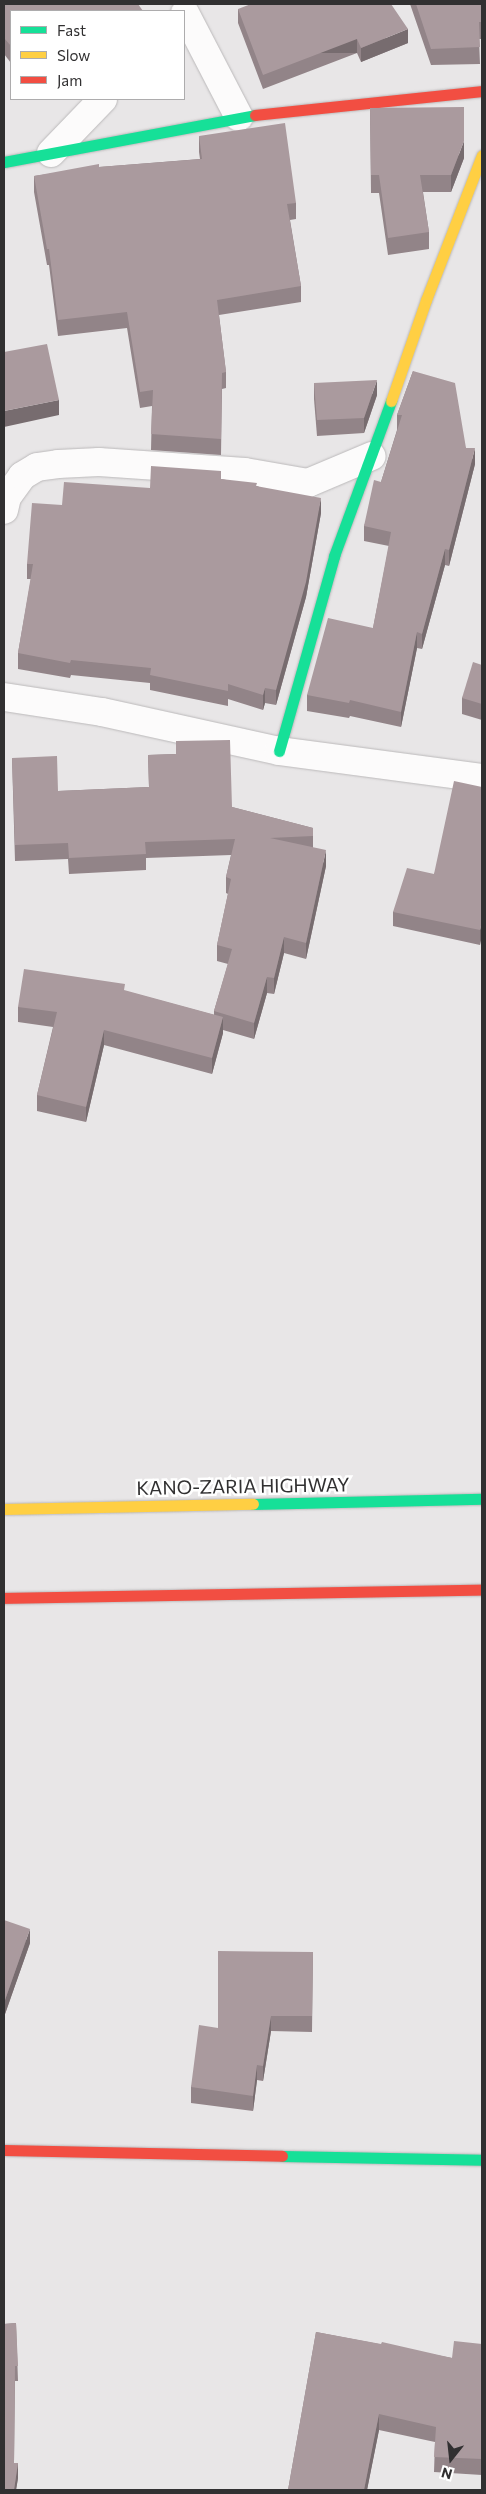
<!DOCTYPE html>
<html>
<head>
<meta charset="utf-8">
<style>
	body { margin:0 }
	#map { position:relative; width:486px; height:2494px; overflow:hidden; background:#e8e6e7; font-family:Commissioner,sans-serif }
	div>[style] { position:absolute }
	.roads { filter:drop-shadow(0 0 1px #bbb9ba) drop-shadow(0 0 1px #bbb9ba) }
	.street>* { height:28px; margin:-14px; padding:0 14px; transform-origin:14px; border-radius:14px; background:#fcfbfb }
	.fast>* { height:11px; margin:-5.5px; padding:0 5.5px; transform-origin:5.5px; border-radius:5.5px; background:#16e098 }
	.slow>* { height:11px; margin:-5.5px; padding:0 5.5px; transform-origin:5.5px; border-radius:5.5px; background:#ffcf43 }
	.jam>* { height:11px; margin:-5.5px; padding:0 5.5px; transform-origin:5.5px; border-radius:5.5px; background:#f24e42 }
	.wall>* { inset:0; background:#928488 }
	.shaded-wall>* { inset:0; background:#776c6f; transform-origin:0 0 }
	.building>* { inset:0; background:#aa9a9e }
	span { translate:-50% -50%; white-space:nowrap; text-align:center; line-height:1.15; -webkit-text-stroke:5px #fff; paint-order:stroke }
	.street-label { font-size:19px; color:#313031 }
	.frame { position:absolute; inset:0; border:5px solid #313031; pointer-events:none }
	.legend { position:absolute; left:10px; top:10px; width:175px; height:90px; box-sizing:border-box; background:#fff; border:1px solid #adacad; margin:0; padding:6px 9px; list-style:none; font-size:15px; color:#313031 }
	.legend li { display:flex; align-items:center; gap:10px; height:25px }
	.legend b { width:25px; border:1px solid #adacad }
	.north { position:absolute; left:426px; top:2434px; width:50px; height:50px; -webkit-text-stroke:4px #fff; paint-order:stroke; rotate:196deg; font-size:14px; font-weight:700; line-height:20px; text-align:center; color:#313031 }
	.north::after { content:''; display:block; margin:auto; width:18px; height:22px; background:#313031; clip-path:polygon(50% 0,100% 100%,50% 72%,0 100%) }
</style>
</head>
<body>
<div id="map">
	<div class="roads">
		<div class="street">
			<div style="left:185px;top:13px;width:117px;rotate:62.6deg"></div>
			<div style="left:51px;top:153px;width:75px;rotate:-46.1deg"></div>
			<div style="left:4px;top:510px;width:13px;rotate:-77deg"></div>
			<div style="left:7px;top:497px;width:26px;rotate:-54deg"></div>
			<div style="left:22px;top:476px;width:17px;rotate:-31deg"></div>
			<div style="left:37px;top:467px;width:21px;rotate:-8deg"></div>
			<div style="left:58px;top:464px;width:41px;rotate:-2.8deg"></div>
			<div style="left:99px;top:462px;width:146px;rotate:3.9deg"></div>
			<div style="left:245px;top:472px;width:64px;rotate:9.9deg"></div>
			<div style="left:308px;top:483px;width:69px;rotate:-22.9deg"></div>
			<div style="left:4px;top:697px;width:99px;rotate:8.7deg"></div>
			<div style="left:102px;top:712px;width:181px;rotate:12.4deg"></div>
			<div style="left:279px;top:751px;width:205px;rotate:7.6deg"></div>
		</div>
		<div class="fast">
			<div style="left:4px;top:162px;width:255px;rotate:-10.6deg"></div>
			<div style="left:279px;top:751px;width:203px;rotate:-74.2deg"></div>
			<div style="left:334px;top:556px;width:165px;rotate:-69.8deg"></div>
			<div style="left:253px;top:1504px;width:229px;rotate:-1.3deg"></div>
			<div style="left:282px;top:2156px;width:200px;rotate:1.1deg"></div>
		</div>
		<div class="slow">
			<div style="left:391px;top:401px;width:107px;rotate:-70.9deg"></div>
			<div style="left:426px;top:300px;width:155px;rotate:-68.9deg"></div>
			<div style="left:4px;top:1509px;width:249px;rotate:-1.2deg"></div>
		</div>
		<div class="jam">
			<div style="left:255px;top:115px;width:228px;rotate:-6deg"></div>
			<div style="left:4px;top:1598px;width:478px;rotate:-1deg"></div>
			<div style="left:4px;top:2150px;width:278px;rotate:1.2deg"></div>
		</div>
	</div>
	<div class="wall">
		<div style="clip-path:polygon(4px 4px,11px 11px,11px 63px,4px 54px)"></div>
		<div style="clip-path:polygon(410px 4px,482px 4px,482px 39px,479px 39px,480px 64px,431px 65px)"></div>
		<div style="clip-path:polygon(238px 9px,408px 43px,361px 62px,357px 53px,263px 89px,238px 23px)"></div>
		<div style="clip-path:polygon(370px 108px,464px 158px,451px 192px,423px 192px,429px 232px,429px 249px,388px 255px,379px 193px,371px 193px)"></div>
		<div style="clip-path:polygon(199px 136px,296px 203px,296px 219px,290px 220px,301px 286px,301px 302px,219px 315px,226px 372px,226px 388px,222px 389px,221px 455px,151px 450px,152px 406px,140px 408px,127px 328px,58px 336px,49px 265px,47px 265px,34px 192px,34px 176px,99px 167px,200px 159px,199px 152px)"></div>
		<div style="clip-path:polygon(413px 371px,466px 448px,475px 464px,449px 566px,445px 565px,422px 649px,417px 648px,401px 727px,350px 716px,349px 718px,307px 711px,307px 695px,373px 628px,389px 546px,364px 541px,364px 526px,381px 482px,397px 430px,397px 415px)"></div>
		<div style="clip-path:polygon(314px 383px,377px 395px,364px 433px,317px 436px,314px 399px)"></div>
		<div style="clip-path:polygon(221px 479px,257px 486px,321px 513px,306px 597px,276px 705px,265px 703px,263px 710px,228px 699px,228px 706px,150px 690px,150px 683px,71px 675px,70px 678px,18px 669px,18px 653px,31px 579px,27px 579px,27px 564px,62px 505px,150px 488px)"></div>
		<div style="clip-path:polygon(482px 665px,482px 720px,462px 714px,462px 698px)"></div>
		<div style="clip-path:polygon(176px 741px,232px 807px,313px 828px,313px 848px,326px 866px,306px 959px,284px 953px,274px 994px,267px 993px,254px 1039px,223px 1030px,223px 1033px,212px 1074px,104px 1045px,86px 1122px,37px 1111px,37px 1095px,53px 1027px,18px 1022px,18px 1007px,125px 991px,214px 1015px,214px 1011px,228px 964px,217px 961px,217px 945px,228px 894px,226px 893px,226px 877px,231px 855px,146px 858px,146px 870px,69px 874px,68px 859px,15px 861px,12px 758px,58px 791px,149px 787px,148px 755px,176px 754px)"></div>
		<div style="clip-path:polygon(482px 787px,480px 945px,393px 926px,393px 912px,434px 874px)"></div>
		<div style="clip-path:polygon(4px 1920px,30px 1943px,5px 2014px,4px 2014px)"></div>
		<div style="clip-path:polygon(313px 1952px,312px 2032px,271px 2031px,263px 2081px,257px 2080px,253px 2111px,191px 2103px,191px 2087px,218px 2028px)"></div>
		<div style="clip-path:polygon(16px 2323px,18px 2381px,15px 2381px,14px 2463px,18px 2463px,18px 2478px,16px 2490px,4px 2490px,4px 2324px)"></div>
		<div style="clip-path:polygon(316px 2332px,452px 2358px,482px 2344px,482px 2475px,434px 2472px,435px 2442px,379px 2430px,367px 2490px,288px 2490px)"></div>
	</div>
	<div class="shaded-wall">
		<div style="clip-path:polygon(408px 29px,408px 43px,361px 62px,361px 48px)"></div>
		<div style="left:357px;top:39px;width:14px;height:101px;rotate:90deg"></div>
		<div style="clip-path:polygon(464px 141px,464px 158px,451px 192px,451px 175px)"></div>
		<div style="clip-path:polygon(377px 380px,377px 395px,364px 433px,364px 418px)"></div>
		<div style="clip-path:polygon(59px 400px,59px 415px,4px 427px,4px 411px)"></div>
		<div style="clip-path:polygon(475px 448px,475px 464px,449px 566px,449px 550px)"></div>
		<div style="clip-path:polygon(321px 498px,321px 513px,306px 597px,276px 705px,276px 690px)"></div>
		<div style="clip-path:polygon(445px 549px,445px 565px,422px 649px,422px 634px)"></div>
		<div style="clip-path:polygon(417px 632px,417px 648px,401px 727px,401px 712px)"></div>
		<div style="clip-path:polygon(265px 688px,265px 703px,263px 710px,263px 695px)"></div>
		<div style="clip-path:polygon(326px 850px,326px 866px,306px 959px,306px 943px)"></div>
		<div style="clip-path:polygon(482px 921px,482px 936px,480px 945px,480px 930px)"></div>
		<div style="clip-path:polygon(284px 937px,284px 953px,274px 994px,274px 978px)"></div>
		<div style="clip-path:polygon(267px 977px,267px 993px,254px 1039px,254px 1023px)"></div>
		<div style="clip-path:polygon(223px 1017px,223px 1033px,212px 1074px,212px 1058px)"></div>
		<div style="clip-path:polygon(104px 1030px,104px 1045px,86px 1122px,86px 1107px)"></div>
		<div style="clip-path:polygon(30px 1929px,30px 1943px,5px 2014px,5px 2000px)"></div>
		<div style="clip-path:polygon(271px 2016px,271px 2031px,263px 2081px,263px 2066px)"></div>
		<div style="clip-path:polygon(257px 2065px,257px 2080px,253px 2111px,253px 2096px)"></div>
		<div style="clip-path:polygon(379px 2414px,379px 2430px,367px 2490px,364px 2490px)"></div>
		<div style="clip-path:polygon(18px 2463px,18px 2478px,16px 2490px,14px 2490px)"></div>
	</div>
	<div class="building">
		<div style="clip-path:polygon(4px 4px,138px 4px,143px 11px,11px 11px,11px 46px,4px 38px)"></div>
		<div style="clip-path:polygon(251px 4px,391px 4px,408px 29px,361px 48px,357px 39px,263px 75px,238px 9px)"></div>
		<div style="clip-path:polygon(416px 4px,482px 4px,482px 22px,479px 22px,480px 47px,431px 49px)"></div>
		<div style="clip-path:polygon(464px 107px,464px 141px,451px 175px,420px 175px,429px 232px,388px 238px,379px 175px,371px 175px,370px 108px)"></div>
		<div style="clip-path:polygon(285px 123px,296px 203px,287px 204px,301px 286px,217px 300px,226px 372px,222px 373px,221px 439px,151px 434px,153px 390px,140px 392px,127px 312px,58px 320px,49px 249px,47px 249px,34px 176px,99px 164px,99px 167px,202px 159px,199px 136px)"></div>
		<div style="clip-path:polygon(47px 344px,59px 400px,4px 411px,4px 352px)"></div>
		<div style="clip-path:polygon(413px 371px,455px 383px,466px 448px,475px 448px,449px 550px,445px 549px,422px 634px,417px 632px,401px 712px,350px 700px,349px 703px,307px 695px,328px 618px,373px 628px,391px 532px,364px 526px,374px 480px,381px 482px,402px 415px,397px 415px)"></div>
		<div style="clip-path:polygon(377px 380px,364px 418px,317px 420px,314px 383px)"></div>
		<div style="clip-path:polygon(151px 466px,221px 471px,221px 479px,257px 483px,256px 486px,321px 498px,306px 582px,276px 690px,265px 688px,263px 695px,228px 684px,228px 691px,150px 675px,151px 668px,71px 660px,70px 663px,18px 653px,33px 564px,27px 564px,32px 503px,62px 505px,64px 482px,150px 488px)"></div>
		<div style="clip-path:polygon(473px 662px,482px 665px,482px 704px,462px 698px)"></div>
		<div style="clip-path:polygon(230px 740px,232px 807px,313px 828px,313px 836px,270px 838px,326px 850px,306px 943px,284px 937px,274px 978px,267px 977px,254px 1023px,214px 1011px,232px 949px,217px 945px,231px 879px,226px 877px,235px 839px,145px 842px,146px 854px,69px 858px,68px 843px,15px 845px,12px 758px,57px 756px,58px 791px,149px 787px,148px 755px,176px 754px,176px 741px)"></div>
		<div style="clip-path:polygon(454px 781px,482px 787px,482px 921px,480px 930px,393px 912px,407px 868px,434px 874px)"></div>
		<div style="clip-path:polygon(24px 969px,125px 984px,124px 990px,223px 1017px,212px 1058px,104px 1030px,86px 1107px,37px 1095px,57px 1012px,18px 1007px)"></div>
		<div style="clip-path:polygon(4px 1920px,30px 1929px,5px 2000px,4px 2000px)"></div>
		<div style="clip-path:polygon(218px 1951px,313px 1952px,312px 2016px,271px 2016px,263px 2066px,257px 2065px,253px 2096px,191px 2087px,199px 2025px,218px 2028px)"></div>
		<div style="clip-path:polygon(16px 2323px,18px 2366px,15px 2366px,14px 2463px,18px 2463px,14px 2490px,4px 2490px,4px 2324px)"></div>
		<div style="clip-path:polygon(316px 2332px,381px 2344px,382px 2342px,452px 2358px,454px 2341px,482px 2344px,482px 2459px,434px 2457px,436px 2427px,379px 2414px,364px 2490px,288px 2490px)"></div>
	</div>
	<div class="street-label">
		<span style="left:243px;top:1486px;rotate:-1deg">KANO-ZARIA HIGHWAY</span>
	</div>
	<div class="frame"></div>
	<ul class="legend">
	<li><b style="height:6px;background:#16e098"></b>Fast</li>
	<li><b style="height:6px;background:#ffcf43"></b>Slow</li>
	<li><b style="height:6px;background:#f24e42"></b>Jam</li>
	</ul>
	<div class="north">N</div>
</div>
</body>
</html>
